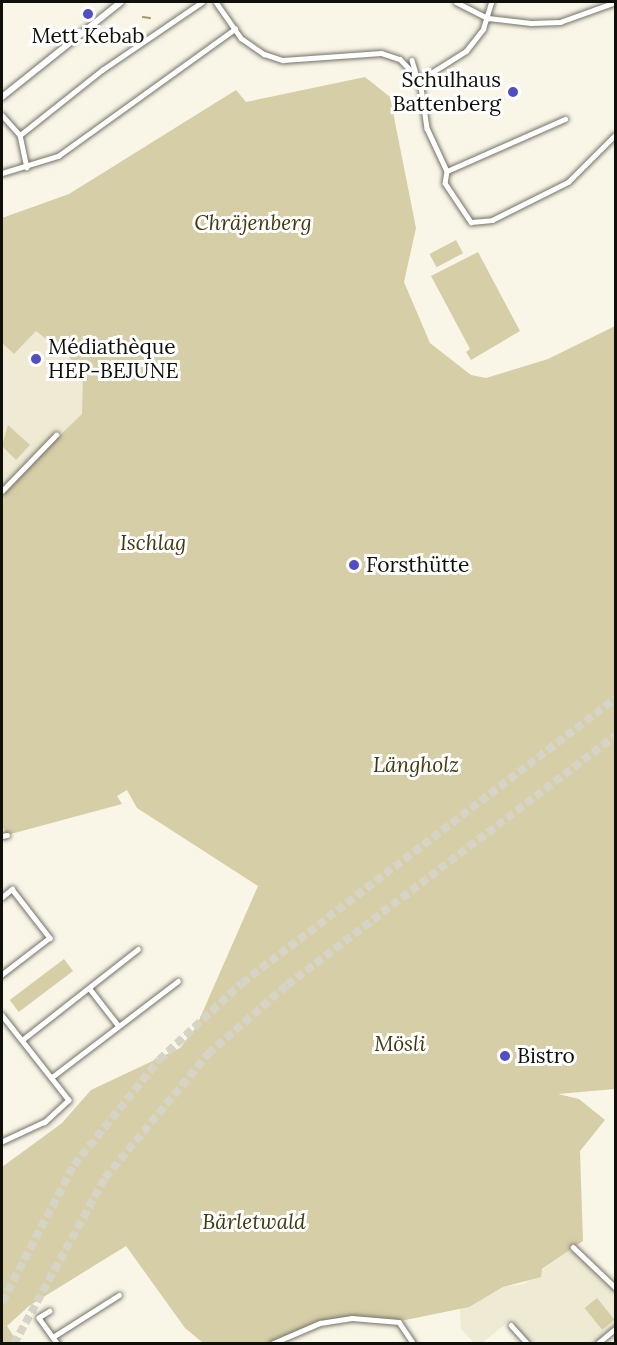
<!DOCTYPE html>
<html>
<head>
<meta charset="utf-8">
<style>
	body { margin:0 }
	#map { position:relative; width:617px; height:1345px; overflow:hidden; background:#f9f6e8; font-family:Lora,serif }
	div>[style] { position:absolute }
	.built>* { inset:0; background:#eeead4 }
	.green>* { inset:0; background:#d6cea7; transform-origin:0 0 }
	.stream>* { height:1.5px; margin:-0.75px; padding:0 0.75px; transform-origin:0.75px; border-radius:0.75px; background:#a49a65 }
	.highway-tunnel>* { height:8px; margin-top:-4px; transform-origin:0; background:repeating-linear-gradient(90deg,#d6d4c7 0 8px,transparent 0 12px) }
	.roads { filter:drop-shadow(0 0 2px #747265) drop-shadow(0 0 2px #747265) }
	.street>* { height:4.5px; margin:-2.25px; padding:0 2.25px; transform-origin:2.25px; border-radius:2.25px; background:#fff }
	.secondary>* { height:6px; margin:-3px; padding:0 3px; transform-origin:3px; border-radius:3px; background:#fff }
	.dots>* { width:16px; height:16px; translate:-50% -50%; box-sizing:border-box; border:3px solid #fff; border-radius:50% }
	span { translate:-50% -50%; white-space:nowrap; text-align:center; line-height:1.15; -webkit-text-stroke:6px #fff; paint-order:stroke }
	.poi-label { font-size:21px; color:#10100b }
	.right { translate:-100% -50%; text-align:right }
	.left { translate:0 -50%; text-align:left }
	.park-label { font-size:21px; color:#42390e; font-style:italic }
	.frame { position:absolute; inset:0; border:3px solid #10100b; pointer-events:none }
</style>
</head>
<body>
<div id="map">
	<div class="built">
		<div style="clip-path:polygon(36px 330px,83px 369px,82px 414px,2px 491px,2px 343px,14px 354px)"></div>
		<div style="clip-path:polygon(573px 1247px,615px 1288px,615px 1328px,597px 1343px,528px 1343px,508px 1322px,482px 1343px,474px 1343px,461px 1329px,460px 1309px,503px 1287px,524px 1284px)"></div>
	</div>
	<div class="green">
		<div style="clip-path:polygon(365px 77px,390px 97px,416px 228px,404px 282px,430px 343px,471px 375px,486px 378px,548px 359px,615px 326px,615px 1089px,558px 1094px,579px 1099px,605px 1120px,580px 1151px,583px 1241px,542px 1269px,541px 1277px,503px 1287px,469px 1307px,386px 1324px,357px 1318px,323px 1322px,271px 1343px,203px 1343px,185px 1328px,126px 1246px,29px 1306px,7px 1326px,18px 1343px,2px 1343px,2px 1167px,62px 1123px,91px 1090px,180px 1048px,196px 1027px,258px 886px,137px 808px,127px 790px,117px 796px,122px 804px,7px 835px,2px 826px,2px 491px,82px 414px,83px 369px,36px 331px,14px 354px,2px 343px,2px 218px,69px 194px,236px 90px,246px 102px)"></div>
		<div style="left:456px;top:240px;width:15px;height:30px;rotate:62deg"></div>
		<div style="clip-path:polygon(478px 252px,520px 331px,471px 360px,466px 352px,470px 349px,431px 276px)"></div>
		<div style="clip-path:polygon(8px 425px,30px 445px,16px 460px,2px 446px)"></div>
		<div style="left:64px;top:959px;width:15px;height:68px;rotate:53deg"></div>
		<div style="left:597px;top:1298px;width:28px;height:16px;rotate:51deg"></div>
	</div>
	<div class="stream">
		<div style="left:143px;top:17px;width:7px;rotate:8deg"></div>
	</div>
	<div class="highway-tunnel">
		<div style="left:2px;top:1302px;width:155px;rotate:-62.3deg"></div>
		<div style="left:74px;top:1165px;width:135px;rotate:-51deg"></div>
		<div style="left:159px;top:1060px;width:113px;rotate:-42.9deg"></div>
		<div style="left:242px;top:983px;width:470px;rotate:-37.3deg"></div>
		<div style="left:14px;top:1344px;width:189px;rotate:-61.3deg"></div>
		<div style="left:105px;top:1178px;width:161px;rotate:-50.3deg"></div>
		<div style="left:208px;top:1054px;width:105px;rotate:-41.1deg"></div>
		<div style="left:287px;top:985px;width:413px;rotate:-37.2deg"></div>
	</div>
	<div class="roads">
		<div class="street">
			<div style="left:216px;top:2px;width:44px;rotate:55.2deg"></div>
			<div style="left:241px;top:38px;width:28px;rotate:35deg"></div>
			<div style="left:264px;top:54px;width:20px;rotate:18deg"></div>
			<div style="left:283px;top:60px;width:98px;rotate:-4.1deg"></div>
			<div style="left:381px;top:53px;width:20px;rotate:18deg"></div>
			<div style="left:400px;top:59px;width:29px;rotate:46deg"></div>
			<div style="left:420px;top:80px;width:49px;rotate:81.7deg"></div>
			<div style="left:427px;top:128px;width:47px;rotate:65.1deg"></div>
			<div style="left:447px;top:171px;width:12px;rotate:99deg"></div>
			<div style="left:445px;top:183px;width:47px;rotate:56.3deg"></div>
			<div style="left:471px;top:222px;width:21px;rotate:-5deg"></div>
			<div style="left:492px;top:220px;width:85px;rotate:-26.6deg"></div>
			<div style="left:568px;top:182px;width:66px;rotate:-45deg"></div>
			<div style="left:456px;top:2px;width:36px;rotate:27deg"></div>
			<div style="left:488px;top:18px;width:43px;rotate:6.6deg"></div>
			<div style="left:531px;top:23px;width:29px;rotate:-2deg"></div>
			<div style="left:560px;top:22px;width:59px;rotate:-19.7deg"></div>
			<div style="left:412px;top:60px;width:15px;rotate:74deg"></div>
			<div style="left:420px;top:80px;width:54px;rotate:-32.2deg"></div>
			<div style="left:466px;top:51px;width:28px;rotate:-52deg"></div>
			<div style="left:483px;top:29px;width:28px;rotate:-73deg"></div>
			<div style="left:2px;top:115px;width:27px;rotate:48deg"></div>
			<div style="left:20px;top:135px;width:33px;rotate:78deg"></div>
			<div style="left:20px;top:135px;width:105px;rotate:-38.4deg"></div>
			<div style="left:102px;top:70px;width:121px;rotate:-34.2deg"></div>
			<div style="left:447px;top:171px;width:129px;rotate:-23.8deg"></div>
			<div style="left:2px;top:173px;width:59px;rotate:-16.9deg"></div>
			<div style="left:58px;top:156px;width:218px;rotate:-35.7deg"></div>
			<div style="left:2px;top:491px;width:78px;rotate:-46deg"></div>
			<div style="left:2px;top:836px;width:5px;rotate:-11deg"></div>
			<div style="left:2px;top:897px;width:13px;rotate:-39deg"></div>
			<div style="left:12px;top:889px;width:62px;rotate:52.2deg"></div>
			<div style="left:50px;top:938px;width:61px;rotate:142.4deg"></div>
			<div style="left:90px;top:989px;width:46px;rotate:52.1deg"></div>
			<div style="left:2px;top:1015px;width:108px;rotate:51.8deg"></div>
			<div style="left:69px;top:1100px;width:33px;rotate:137deg"></div>
			<div style="left:45px;top:1122px;width:47px;rotate:155.1deg"></div>
			<div style="left:22px;top:1040px;width:147px;rotate:-38.1deg"></div>
			<div style="left:52px;top:1077px;width:158px;rotate:-37.3deg"></div>
			<div style="left:573px;top:1247px;width:59px;rotate:43.6deg"></div>
			<div style="left:50px;top:1311px;width:13px;rotate:148deg"></div>
			<div style="left:39px;top:1318px;width:32px;rotate:54deg"></div>
			<div style="left:511px;top:1325px;width:25px;rotate:48deg"></div>
			<div style="left:53px;top:1337px;width:78px;rotate:-32.5deg"></div>
			<div style="left:271px;top:1344px;width:53px;rotate:-23.2deg"></div>
			<div style="left:320px;top:1323px;width:32px;rotate:-9deg"></div>
			<div style="left:352px;top:1318px;width:47px;rotate:4.9deg"></div>
			<div style="left:399px;top:1322px;width:27px;rotate:56deg"></div>
			<div style="left:597px;top:1344px;width:25px;rotate:-40deg"></div>
		</div>
		<div class="secondary">
			<div style="left:2px;top:97px;width:152px;rotate:-38.6deg"></div>
		</div>
	</div>
	<div class="dots">
		<div style="left:88px;top:14px;background:#504ec5"></div>
		<div style="left:513px;top:92px;background:#504ec5"></div>
		<div style="left:36px;top:359px;background:#504ec5"></div>
		<div style="left:354px;top:565px;background:#504ec5"></div>
		<div style="left:505px;top:1056px;background:#504ec5"></div>
	</div>
	<div class="poi-label">
		<span style="left:88px;top:36px">Mett Kebab</span>
		<span class="right" style="left:501px;top:92px">Schulhaus<br>Battenberg</span>
		<span class="left" style="left:48px;top:359px">Médiathèque<br>HEP-BEJUNE</span>
		<span class="left" style="left:366px;top:565px">Forsthütte</span>
		<span class="left" style="left:517px;top:1056px">Bistro</span>
	</div>
	<div class="park-label">
		<span style="left:253px;top:223px">Chräjenberg</span>
		<span style="left:153px;top:543px">Ischlag</span>
		<span style="left:416px;top:765px">Längholz</span>
		<span style="left:400px;top:1044px">Mösli</span>
		<span style="left:254px;top:1222px">Bärletwald</span>
	</div>
	<div class="frame"></div>
</div>
</body>
</html>
